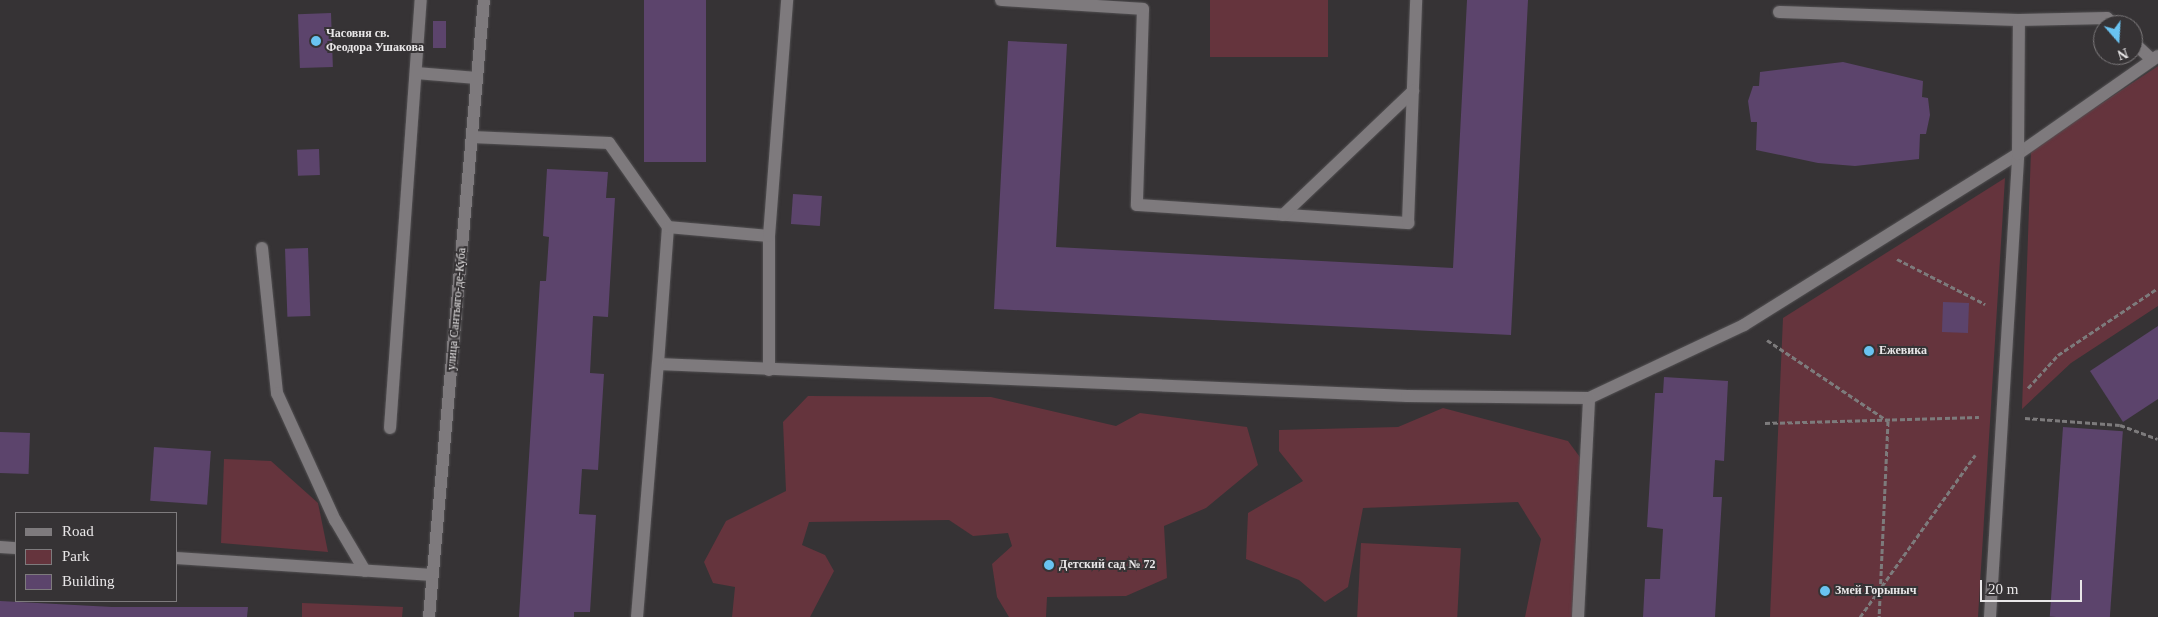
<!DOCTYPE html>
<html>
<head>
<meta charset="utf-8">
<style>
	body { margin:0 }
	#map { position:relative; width:2158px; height:617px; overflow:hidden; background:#363335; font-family:"Times New Roman",serif }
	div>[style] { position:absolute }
	.green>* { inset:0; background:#65343d; transform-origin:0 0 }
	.building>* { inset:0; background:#5c446c; transform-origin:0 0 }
	.path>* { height:3px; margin-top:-1.5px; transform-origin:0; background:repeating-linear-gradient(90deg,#7d7b7c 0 5px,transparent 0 7.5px) }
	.roads { filter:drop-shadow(0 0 1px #525052) drop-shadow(0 0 1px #525052) }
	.lane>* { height:12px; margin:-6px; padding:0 6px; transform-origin:6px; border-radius:6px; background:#7e7a7d }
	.street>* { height:12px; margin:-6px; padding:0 6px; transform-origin:6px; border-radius:6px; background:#7e7a7d }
	.dots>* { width:14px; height:14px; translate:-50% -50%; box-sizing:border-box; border:2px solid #363335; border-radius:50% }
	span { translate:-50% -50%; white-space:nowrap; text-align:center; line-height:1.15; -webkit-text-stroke:4px #363335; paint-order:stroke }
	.poi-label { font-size:12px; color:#e9e7e8; font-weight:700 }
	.left { translate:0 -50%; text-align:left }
	.street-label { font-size:12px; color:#e9e7e8 }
	.legend { position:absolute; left:15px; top:512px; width:162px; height:90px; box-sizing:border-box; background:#363335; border:1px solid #7e7b7d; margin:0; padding:6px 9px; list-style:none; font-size:15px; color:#e9e7e8 }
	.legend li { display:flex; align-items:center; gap:10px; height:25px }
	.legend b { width:25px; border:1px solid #7e7b7d }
	.north { position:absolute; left:2093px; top:15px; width:50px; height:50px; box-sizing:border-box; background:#363335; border:1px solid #7e7b7d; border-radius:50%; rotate:161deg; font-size:14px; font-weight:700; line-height:20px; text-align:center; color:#e9e7e8 }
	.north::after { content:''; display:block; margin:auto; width:18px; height:22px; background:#69c3f1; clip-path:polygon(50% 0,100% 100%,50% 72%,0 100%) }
	.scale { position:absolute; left:1980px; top:580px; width:102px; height:22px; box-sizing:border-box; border:2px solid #e9e7e8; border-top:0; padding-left:6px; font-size:15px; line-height:18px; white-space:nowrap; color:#e9e7e8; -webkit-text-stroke:4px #363335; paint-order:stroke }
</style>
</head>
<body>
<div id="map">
	<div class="green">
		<div style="left:1210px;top:0;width:118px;height:57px"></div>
		<div style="clip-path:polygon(2158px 66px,2158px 306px,2071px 363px,2022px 409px,2031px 150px)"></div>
		<div style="clip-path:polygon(2005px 178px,1978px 617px,1770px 617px,1783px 318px)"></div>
		<div style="clip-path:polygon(808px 396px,991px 397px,1116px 426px,1140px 413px,1247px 427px,1258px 465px,1206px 508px,1164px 526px,1167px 578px,1126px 596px,1047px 597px,1046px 617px,1009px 617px,997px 597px,992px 564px,1012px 546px,1008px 533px,973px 536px,949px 520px,809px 522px,802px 545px,825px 555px,834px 571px,810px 617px,732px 617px,735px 587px,713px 583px,704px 562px,726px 521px,786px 491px,783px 422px)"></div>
		<div style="clip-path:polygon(1443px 408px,1568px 441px,1588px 468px,1574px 617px,1525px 617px,1541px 539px,1518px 502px,1363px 508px,1348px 587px,1325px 602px,1299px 580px,1246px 559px,1248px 513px,1303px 481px,1279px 451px,1279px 430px,1398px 427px)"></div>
		<div style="clip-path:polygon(224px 459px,271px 461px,318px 503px,328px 552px,221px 543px)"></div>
		<div style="left:1361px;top:543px;width:100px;height:74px;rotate:3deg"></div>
		<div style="clip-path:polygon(302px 603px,403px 607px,402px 617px,302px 617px)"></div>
	</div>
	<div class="building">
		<div style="left:644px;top:0;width:62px;height:162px"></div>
		<div style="clip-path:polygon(1467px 0,1528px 0,1511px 335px,994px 309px,1008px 41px,1067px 44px,1056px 247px,1453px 268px)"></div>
		<div style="left:331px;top:13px;width:54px;height:33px;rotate:88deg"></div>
		<div style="left:433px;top:21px;width:13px;height:27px"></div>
		<div style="clip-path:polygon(1843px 62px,1923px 81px,1922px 97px,1928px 98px,1930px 115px,1926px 134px,1920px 134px,1919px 159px,1855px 166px,1818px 163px,1756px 150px,1757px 122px,1751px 122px,1748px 101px,1753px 86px,1759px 86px,1760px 72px)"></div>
		<div style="left:319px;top:149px;width:26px;height:22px;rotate:88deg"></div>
		<div style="clip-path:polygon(547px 169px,608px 172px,606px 198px,615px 198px,608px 317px,593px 316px,590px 373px,604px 374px,598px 470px,582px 469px,579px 514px,596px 515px,590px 612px,574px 612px,574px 617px,519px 617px,540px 281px,546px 281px,549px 237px,543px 236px)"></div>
		<div style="left:793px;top:194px;width:29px;height:30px;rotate:4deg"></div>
		<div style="left:308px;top:248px;width:68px;height:23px;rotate:88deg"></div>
		<div style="left:1943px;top:302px;width:26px;height:30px;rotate:2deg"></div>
		<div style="clip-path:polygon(2158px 326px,2158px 399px,2123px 422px,2090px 371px)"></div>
		<div style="clip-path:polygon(1664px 377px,1728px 381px,1724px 461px,1715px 460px,1713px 497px,1722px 497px,1715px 617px,1643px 617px,1645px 579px,1660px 579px,1663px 529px,1647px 527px,1655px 393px,1663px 393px)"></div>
		<div style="left:2063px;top:427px;width:60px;height:190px;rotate:4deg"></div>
		<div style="left:0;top:432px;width:30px;height:41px;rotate:2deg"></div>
		<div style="left:154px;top:447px;width:57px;height:54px;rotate:4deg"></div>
		<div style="clip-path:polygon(0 601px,112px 607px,248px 607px,247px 617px,0 617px)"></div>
	</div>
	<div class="path">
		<div style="left:1897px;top:259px;width:99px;rotate:27.1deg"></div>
		<div style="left:1767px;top:340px;width:146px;rotate:33.8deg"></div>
		<div style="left:1888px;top:421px;width:196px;rotate:92.6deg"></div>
		<div style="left:2028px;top:388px;width:45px;rotate:-47.7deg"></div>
		<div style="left:2058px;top:355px;width:120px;rotate:-33.8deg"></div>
		<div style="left:2025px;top:418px;width:95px;rotate:4.2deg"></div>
		<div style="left:2120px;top:425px;width:40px;rotate:20.2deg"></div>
		<div style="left:1765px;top:423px;width:214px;rotate:-1.6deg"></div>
		<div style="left:1860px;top:617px;width:199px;rotate:-54.6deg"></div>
	</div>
	<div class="roads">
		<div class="lane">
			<div style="left:1001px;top:0;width:142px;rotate:3.6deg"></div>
			<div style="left:1143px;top:9px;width:196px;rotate:91.8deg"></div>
			<div style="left:1137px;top:205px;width:272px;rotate:3.8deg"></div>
			<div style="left:1408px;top:223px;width:223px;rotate:-87.9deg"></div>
			<div style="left:1779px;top:12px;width:240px;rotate:1.9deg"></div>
			<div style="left:2133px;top:42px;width:26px;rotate:43deg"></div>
			<div style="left:416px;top:73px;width:61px;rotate:4.7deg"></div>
			<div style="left:472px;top:137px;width:137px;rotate:2.5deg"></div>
			<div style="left:609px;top:143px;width:103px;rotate:54.9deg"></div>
			<div style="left:668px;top:227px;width:137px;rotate:94.2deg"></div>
			<div style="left:658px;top:364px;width:750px;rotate:2.45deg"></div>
			<div style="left:1407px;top:396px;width:182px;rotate:0.6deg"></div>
			<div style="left:1589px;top:398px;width:171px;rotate:-25.2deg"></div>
			<div style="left:1744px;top:325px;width:323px;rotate:-32deg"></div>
			<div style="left:2018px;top:154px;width:171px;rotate:-35deg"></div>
			<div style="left:1283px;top:215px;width:180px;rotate:-43.6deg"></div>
			<div style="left:668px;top:227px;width:101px;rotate:5.1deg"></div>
			<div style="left:262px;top:248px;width:146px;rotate:84.1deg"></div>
			<div style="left:277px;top:393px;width:140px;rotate:65.5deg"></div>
			<div style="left:335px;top:520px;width:59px;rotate:59.5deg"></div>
			<div style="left:769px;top:370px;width:134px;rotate:-90deg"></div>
			<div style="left:769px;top:236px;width:237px;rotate:-85.6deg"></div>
			<div style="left:390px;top:428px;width:429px;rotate:-85.9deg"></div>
			<div style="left:0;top:547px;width:16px;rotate:4deg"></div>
			<div style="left:176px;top:558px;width:257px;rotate:3.8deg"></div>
			<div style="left:637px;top:617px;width:254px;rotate:-85.3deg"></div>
			<div style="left:1578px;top:617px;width:219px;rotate:-87.1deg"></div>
			<div style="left:1990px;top:617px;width:464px;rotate:-86.5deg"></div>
			<div style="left:2018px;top:154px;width:134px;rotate:-89.6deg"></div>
			<div style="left:2019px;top:20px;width:88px;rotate:-1.3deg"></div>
			<div style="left:2107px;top:18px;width:10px;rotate:45deg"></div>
		</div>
		<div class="street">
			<div style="left:429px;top:617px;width:619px;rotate:-84.91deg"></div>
		</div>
	</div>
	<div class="dots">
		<div style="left:316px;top:41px;background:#69c3f1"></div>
		<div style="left:1869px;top:351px;background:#69c3f1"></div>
		<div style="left:1049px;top:565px;background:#69c3f1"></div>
		<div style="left:1825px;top:591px;background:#69c3f1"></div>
	</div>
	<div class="poi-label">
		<span class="left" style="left:326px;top:41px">Часовня св.<br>Феодора Ушакова</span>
		<span class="left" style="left:1879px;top:351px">Ежевика</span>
		<span class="left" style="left:1059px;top:565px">Детский сад № 72</span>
		<span class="left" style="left:1835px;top:591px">Змей Горыныч</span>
	</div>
	<div class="street-label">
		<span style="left:457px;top:309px;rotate:-85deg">улица Сантьяго-де-Куба</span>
	</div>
	<ul class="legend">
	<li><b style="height:6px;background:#7e7a7d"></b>Road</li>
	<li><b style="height:14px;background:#65343d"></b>Park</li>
	<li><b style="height:14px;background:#5c446c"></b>Building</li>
	</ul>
	<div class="north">N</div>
	<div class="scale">20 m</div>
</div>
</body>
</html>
